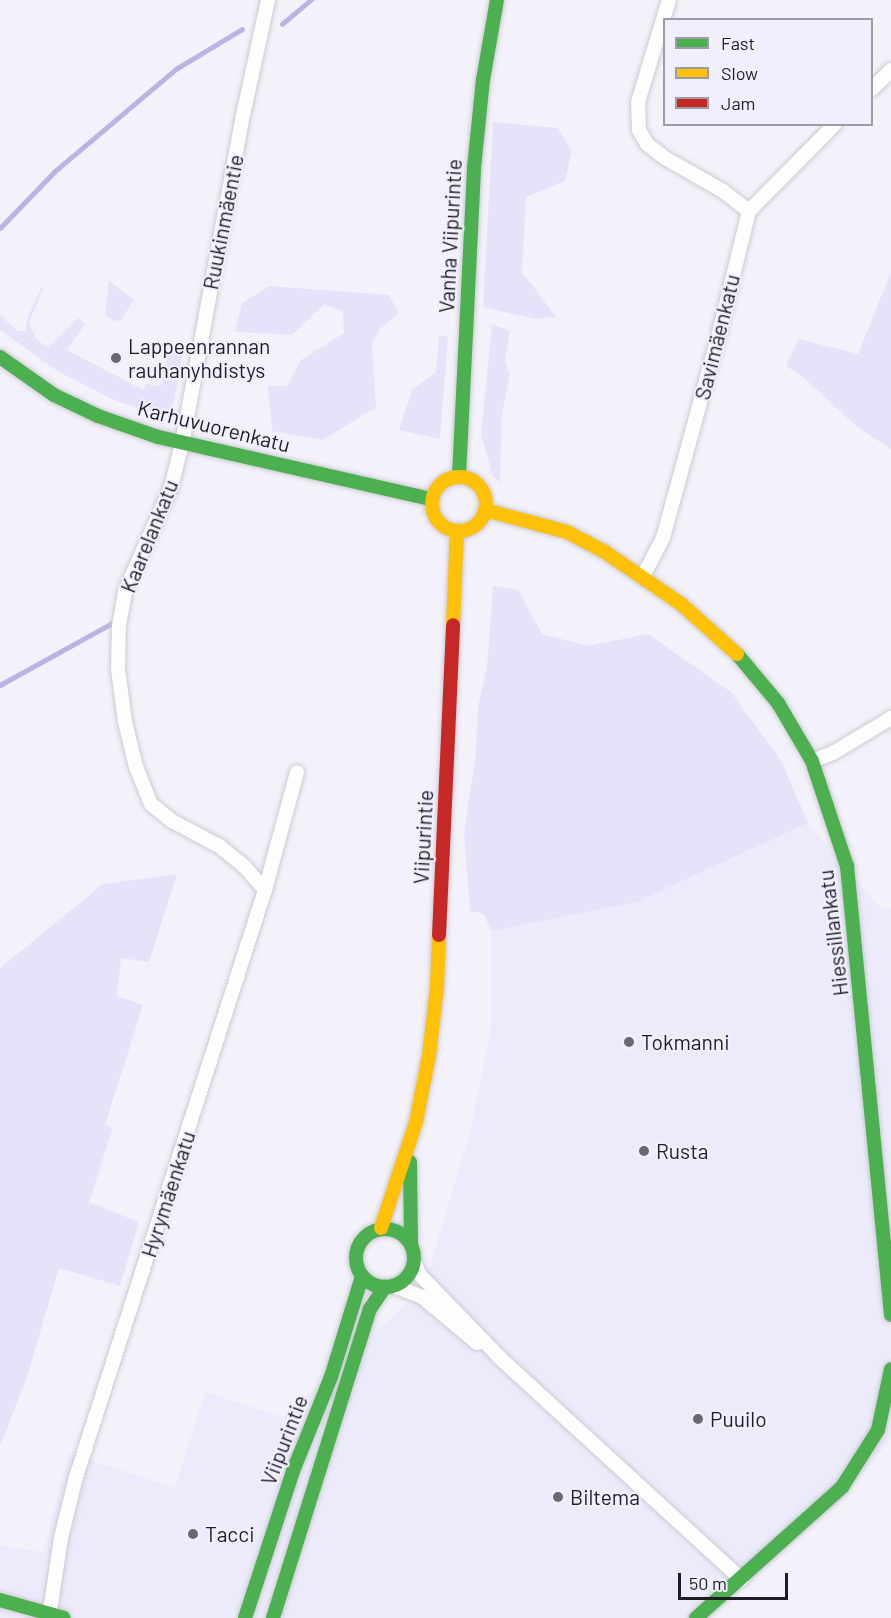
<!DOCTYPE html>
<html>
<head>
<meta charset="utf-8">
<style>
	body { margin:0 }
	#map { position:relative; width:891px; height:1618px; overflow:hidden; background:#f3f2fa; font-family:Barlow,sans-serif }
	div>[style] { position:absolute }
	.built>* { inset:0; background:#ecebfc }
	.green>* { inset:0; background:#e5e3fa }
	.stream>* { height:4.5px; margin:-2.25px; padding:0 2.25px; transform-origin:2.25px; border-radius:2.25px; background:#bab4e5 }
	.roads { filter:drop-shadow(0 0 2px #cbcad2) drop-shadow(0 0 2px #cbcad2) }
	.street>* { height:14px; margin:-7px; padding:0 7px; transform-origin:7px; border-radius:7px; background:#fdfdfe }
	.fast>* { height:14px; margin:-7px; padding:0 7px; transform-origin:7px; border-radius:7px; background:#4caf50 }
	.fast>.ring { margin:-7px; padding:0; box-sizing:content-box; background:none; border:14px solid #4caf50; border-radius:50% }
	.slow>* { height:14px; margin:-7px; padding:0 7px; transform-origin:7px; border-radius:7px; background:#ffc107 }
	.slow>.ring { margin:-7px; padding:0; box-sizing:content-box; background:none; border:14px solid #ffc107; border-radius:50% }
	.jam>* { height:14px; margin:-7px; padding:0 7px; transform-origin:7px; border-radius:7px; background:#c62828 }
	.dots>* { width:16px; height:16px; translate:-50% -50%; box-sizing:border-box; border:3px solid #f0effd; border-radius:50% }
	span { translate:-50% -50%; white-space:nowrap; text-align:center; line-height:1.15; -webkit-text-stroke:4.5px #f0effd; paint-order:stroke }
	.street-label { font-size:21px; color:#1e1d26 }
	.poi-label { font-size:21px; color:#1e1d26 }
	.left { translate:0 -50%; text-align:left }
	.legend { position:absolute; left:663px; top:18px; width:210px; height:108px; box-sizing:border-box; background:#f0effd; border:2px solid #9c9ba7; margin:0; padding:8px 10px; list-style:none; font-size:18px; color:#1e1d26 }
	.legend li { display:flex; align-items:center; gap:12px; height:30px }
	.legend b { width:30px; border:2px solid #9c9ba7 }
	.scale { position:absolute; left:678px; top:1573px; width:110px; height:27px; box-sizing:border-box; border:3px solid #1e1d26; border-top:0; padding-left:8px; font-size:18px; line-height:21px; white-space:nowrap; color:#1e1d26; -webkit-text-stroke:4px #f0effd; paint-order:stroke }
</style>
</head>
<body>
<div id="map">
	<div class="built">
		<div style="clip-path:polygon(808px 823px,881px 909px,891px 908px,891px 1438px,843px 1498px,711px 1618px,0 1618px,0 1545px,43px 1552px,69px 1453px,175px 1488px,205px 1392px,283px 1417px,424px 1288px,471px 1127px,491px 1028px,491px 931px,637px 902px)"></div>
	</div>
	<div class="green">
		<div style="clip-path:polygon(493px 122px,558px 128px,572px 151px,565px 181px,526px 197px,522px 272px,556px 317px,535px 319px,483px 307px)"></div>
		<div style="clip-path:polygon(891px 272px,891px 449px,857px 427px,803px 377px,786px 366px,798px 339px,858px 354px)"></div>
		<div style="clip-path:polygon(109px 281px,134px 300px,121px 320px,114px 321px,105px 315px)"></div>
		<div style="clip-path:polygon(269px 286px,389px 295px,399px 313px,380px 329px,372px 343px,376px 407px,323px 440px,272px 431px,268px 386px,287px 386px,301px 360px,344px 333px,343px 312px,324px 304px,292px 335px,235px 332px,242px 303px)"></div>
		<div style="clip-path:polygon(44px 287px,29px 322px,36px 339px,48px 348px,78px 318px,85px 324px,67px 350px,144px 390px,146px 384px,161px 386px,170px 342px,184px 346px,173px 407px,165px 416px,116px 401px,59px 372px,0 330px,0 315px,17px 331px,26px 331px,27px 319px,41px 288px)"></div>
		<div style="clip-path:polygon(492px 324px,510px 331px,505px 360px,510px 375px,502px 414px,500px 483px,493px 476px,481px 435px)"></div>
		<div style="clip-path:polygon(439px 335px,448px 337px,440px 439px,399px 430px,412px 390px,436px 372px)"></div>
		<div style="clip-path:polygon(493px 586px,518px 590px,542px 634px,588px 646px,648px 634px,731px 692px,781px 760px,808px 823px,637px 902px,491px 931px,484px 914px,470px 911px,464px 832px,476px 753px,478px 706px,487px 667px)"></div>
		<div style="clip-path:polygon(177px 874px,149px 962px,121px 958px,117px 996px,143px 1005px,105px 1125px,113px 1128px,89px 1202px,139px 1222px,120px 1286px,59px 1268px,27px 1377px,0 1446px,0 968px,103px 884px)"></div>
	</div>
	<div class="stream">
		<div style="left:282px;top:24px;width:38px;rotate:-40deg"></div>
		<div style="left:0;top:228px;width:78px;rotate:-46deg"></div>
		<div style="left:54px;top:172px;width:160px;rotate:-40.2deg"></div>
		<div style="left:176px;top:69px;width:77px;rotate:-31.2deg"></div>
		<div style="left:0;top:685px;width:130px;rotate:-28.9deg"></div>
	</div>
	<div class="roads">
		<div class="street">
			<div style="left:669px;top:0;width:107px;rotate:106.9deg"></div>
			<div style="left:638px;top:102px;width:28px;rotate:88deg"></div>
			<div style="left:639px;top:130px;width:16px;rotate:60deg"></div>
			<div style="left:647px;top:144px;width:23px;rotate:38deg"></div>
			<div style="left:665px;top:158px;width:67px;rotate:29.6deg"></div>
			<div style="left:723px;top:191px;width:33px;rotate:38deg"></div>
			<div style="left:872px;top:89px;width:27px;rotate:-45deg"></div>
			<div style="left:643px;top:576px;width:43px;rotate:-62.2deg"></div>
			<div style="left:663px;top:538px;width:217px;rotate:-74.7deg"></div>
			<div style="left:720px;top:329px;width:122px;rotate:-76.2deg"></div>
			<div style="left:749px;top:211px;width:122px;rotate:-45.3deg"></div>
			<div style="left:812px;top:761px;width:22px;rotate:-21deg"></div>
			<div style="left:833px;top:753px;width:68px;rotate:-31.1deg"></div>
			<div style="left:265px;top:890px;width:32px;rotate:-131deg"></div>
			<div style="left:244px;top:866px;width:32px;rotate:-141deg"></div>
			<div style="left:219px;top:846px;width:53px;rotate:-152deg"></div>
			<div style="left:172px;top:821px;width:27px;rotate:-141deg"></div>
			<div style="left:151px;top:804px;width:40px;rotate:-112deg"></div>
			<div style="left:136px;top:767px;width:46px;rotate:-103.7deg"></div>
			<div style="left:125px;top:722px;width:53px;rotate:-97.5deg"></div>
			<div style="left:118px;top:669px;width:43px;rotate:-88.7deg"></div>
			<div style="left:119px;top:626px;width:36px;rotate:-80deg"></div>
			<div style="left:125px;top:591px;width:114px;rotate:-66.1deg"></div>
			<div style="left:171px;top:487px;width:44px;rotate:-75.7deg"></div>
			<div style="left:182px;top:444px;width:339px;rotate:-79.5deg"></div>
			<div style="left:244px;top:111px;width:114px;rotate:-77.8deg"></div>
			<div style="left:414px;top:1262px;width:14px;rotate:65deg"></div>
			<div style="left:420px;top:1275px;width:117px;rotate:46deg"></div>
			<div style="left:501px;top:1359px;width:326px;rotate:42.5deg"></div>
			<div style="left:394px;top:1286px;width:30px;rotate:21deg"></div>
			<div style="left:422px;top:1297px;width:72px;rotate:39.9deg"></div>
			<div style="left:49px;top:1618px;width:81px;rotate:-81.5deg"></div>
			<div style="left:61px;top:1538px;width:63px;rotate:-76.2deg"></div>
			<div style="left:76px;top:1477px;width:617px;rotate:-72.15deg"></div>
			<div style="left:265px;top:890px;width:122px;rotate:-74.8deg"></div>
		</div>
		<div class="fast">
			<div style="left:0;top:357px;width:66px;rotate:35.1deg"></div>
			<div style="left:54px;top:395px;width:49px;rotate:25.5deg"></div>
			<div style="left:98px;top:416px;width:64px;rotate:19.3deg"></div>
			<div style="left:158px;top:437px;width:281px;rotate:12.8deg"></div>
			<div style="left:459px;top:476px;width:308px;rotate:-87.2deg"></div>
			<div style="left:474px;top:168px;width:88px;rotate:-84.2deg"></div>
			<div style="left:483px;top:80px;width:81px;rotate:-80.1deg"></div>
			<div style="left:737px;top:654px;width:64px;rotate:50.1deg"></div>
			<div style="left:778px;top:703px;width:67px;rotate:59.6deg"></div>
			<div style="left:812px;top:761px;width:111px;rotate:71.6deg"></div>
			<div style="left:847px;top:866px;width:451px;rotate:84.4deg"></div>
			<div style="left:410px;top:1162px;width:82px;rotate:89.3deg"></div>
			<div class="ring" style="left:356px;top:1229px;width:44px;height:44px"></div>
			<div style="left:0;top:1600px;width:66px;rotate:15.7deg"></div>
			<div style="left:245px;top:1618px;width:155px;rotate:-71.9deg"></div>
			<div style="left:293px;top:1471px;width:101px;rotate:-68deg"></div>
			<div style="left:331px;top:1377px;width:106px;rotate:-72.9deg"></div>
			<div style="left:273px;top:1618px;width:324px;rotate:-72.6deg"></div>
			<div style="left:370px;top:1309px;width:27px;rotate:-56deg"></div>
			<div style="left:696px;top:1618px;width:196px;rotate:-41.9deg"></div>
			<div style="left:842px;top:1487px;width:67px;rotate:-57.7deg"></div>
			<div style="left:878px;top:1430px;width:62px;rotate:-78deg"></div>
		</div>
		<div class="slow">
			<div class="ring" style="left:432px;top:477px;width:40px;height:40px"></div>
			<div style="left:485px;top:510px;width:85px;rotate:15deg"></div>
			<div style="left:567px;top:532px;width:43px;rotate:27.8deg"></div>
			<div style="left:605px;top:552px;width:92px;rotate:34.4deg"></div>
			<div style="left:681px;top:604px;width:75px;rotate:41.8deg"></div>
			<div style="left:453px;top:625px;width:94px;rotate:-87.6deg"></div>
			<div style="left:381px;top:1228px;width:112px;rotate:-71.7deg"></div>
			<div style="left:416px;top:1122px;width:67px;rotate:-78.9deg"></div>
			<div style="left:429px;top:1056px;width:69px;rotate:-83.4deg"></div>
			<div style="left:437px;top:987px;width:52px;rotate:-87.8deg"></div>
		</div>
		<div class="jam">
			<div style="left:439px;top:935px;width:310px;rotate:-87.4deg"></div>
		</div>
	</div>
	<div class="dots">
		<div style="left:116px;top:358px;background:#696870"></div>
		<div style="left:629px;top:1042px;background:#696870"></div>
		<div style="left:644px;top:1151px;background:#696870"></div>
		<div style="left:698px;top:1419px;background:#696870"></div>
		<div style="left:558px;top:1497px;background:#696870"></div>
		<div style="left:193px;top:1534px;background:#696870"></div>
	</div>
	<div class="street-label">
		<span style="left:223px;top:222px;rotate:-79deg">Ruukinmäentie</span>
		<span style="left:450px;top:236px;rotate:-87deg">Vanha Viipurintie</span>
		<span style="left:717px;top:337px;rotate:-76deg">Savimäenkatu</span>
		<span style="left:214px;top:426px;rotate:14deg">Karhuvuorenkatu</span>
		<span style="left:149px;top:536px;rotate:-68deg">Kaarelankatu</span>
		<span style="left:423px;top:837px;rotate:-87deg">Viipurintie</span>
		<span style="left:833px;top:933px;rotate:-97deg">Hiessillankatu</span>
		<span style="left:168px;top:1194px;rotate:-72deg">Hyrymäenkatu</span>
		<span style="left:284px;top:1440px;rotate:-69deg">Viipurintie</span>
	</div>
	<div class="poi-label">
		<span class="left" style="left:128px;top:358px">Lappeenrannan<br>rauhanyhdistys</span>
		<span class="left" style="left:641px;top:1042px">Tokmanni</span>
		<span class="left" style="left:656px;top:1151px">Rusta</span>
		<span class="left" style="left:710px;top:1419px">Puuilo</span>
		<span class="left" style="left:570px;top:1497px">Biltema</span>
		<span class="left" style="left:205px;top:1534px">Tacci</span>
	</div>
	<ul class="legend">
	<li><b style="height:8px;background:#4caf50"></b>Fast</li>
	<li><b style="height:8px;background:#ffc107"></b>Slow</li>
	<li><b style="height:8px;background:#c62828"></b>Jam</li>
	</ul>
	<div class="scale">50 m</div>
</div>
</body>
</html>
